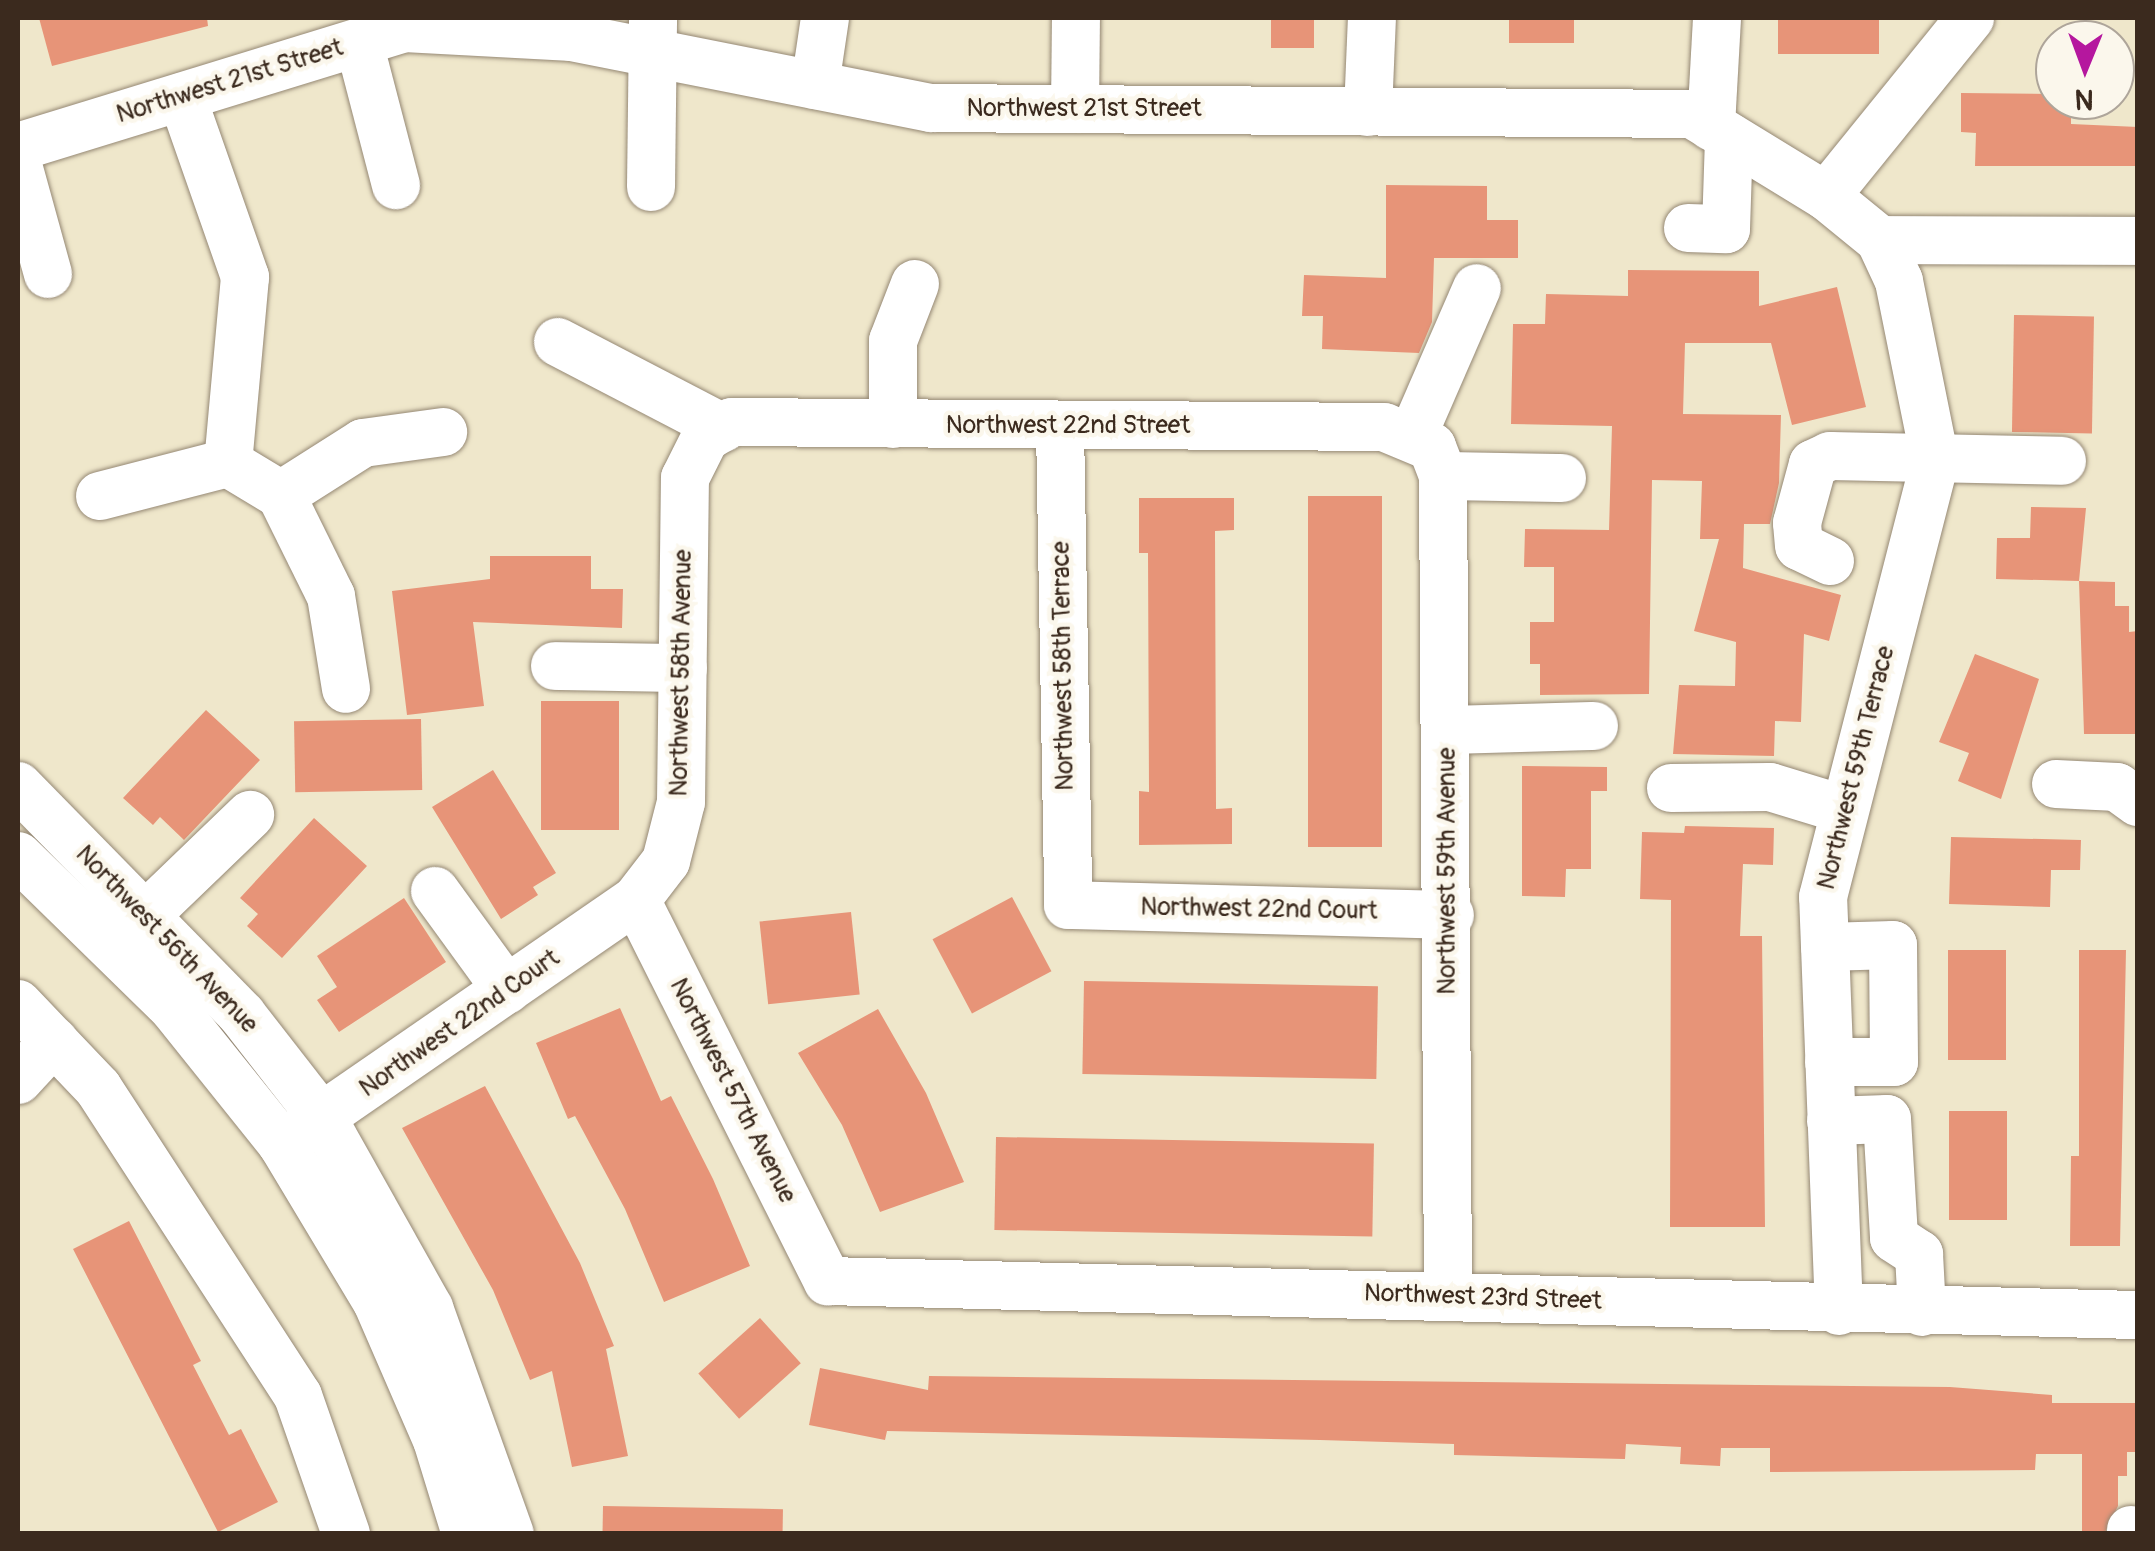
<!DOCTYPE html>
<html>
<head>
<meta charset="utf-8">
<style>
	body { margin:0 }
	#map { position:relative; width:2155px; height:1551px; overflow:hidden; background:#efe7cb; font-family:Pangolin,sans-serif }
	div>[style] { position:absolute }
	.building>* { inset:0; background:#e79478; transform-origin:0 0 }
	.roads { filter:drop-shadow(0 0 2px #958874) drop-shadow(0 0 2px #958874) }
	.minor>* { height:48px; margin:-24px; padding:0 24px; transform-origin:24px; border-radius:24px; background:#fff }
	span { translate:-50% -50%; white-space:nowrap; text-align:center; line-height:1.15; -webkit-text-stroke:9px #fbf7ec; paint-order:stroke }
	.street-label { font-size:25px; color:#3b2a1e }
	.frame { position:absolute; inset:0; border:20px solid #3b2a1e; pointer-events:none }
	.north { position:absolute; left:2035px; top:20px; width:100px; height:100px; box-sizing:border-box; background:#fbf7ec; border:2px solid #aea59a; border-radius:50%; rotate:181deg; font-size:28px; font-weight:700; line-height:40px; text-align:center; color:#3b2a1e }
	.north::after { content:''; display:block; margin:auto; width:35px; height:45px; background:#b5179e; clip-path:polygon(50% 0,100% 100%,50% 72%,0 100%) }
</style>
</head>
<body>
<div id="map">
	<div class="building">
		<div style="clip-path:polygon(39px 18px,207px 18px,208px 26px,52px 66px)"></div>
		<div style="left:1271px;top:18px;width:43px;height:30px"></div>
		<div style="left:1509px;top:18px;width:65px;height:25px"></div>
		<div style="left:1778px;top:18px;width:101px;height:36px"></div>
		<div style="clip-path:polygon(1961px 93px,2055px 94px,2055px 100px,2071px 100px,2071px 124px,2138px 127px,2138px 166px,1975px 166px,1976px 133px,1961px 132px)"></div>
		<div style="clip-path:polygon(1386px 185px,1487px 186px,1487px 220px,1518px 220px,1518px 258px,1434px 258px,1432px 322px,1419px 353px,1322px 349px,1323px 316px,1302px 316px,1304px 275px,1386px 278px)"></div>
		<div style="clip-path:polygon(1628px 270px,1759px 271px,1759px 306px,1837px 287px,1866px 407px,1792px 425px,1771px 343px,1685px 343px,1683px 414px,1781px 415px,1779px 483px,1770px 524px,1744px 524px,1743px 568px,1841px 595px,1829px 641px,1804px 634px,1801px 722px,1775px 721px,1774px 756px,1673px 754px,1679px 685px,1735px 686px,1736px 642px,1694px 631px,1719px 539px,1700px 539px,1702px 481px,1652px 480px,1649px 694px,1540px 695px,1540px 664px,1530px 664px,1530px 622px,1554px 622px,1554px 567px,1524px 567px,1525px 529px,1609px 530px,1612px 426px,1511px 424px,1513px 324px,1545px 324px,1546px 294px,1628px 296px)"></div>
		<div style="left:2014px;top:315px;width:80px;height:117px;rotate:1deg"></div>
		<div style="left:1308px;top:496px;width:74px;height:351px"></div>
		<div style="clip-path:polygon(1139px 498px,1234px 498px,1234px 530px,1215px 531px,1216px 809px,1232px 808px,1232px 844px,1139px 845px,1139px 791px,1149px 792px,1148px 553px,1139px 553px)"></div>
		<div style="clip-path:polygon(2031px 507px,2086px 508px,2079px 581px,1996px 579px,1997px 538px,2030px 538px)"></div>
		<div style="clip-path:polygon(490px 556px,591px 556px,591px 589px,623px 589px,622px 628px,473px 622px,484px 706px,407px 715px,392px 591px,490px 579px)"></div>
		<div style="clip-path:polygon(2079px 581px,2115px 582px,2115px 606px,2129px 606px,2129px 632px,2138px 631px,2138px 734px,2084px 734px)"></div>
		<div style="clip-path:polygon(1975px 654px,2039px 679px,2001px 799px,1958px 781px,1969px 753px,1939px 742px)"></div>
		<div style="left:541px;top:701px;width:78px;height:129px"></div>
		<div style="clip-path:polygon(206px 710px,260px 760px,184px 840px,160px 817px,153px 825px,123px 798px)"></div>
		<div style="left:421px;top:719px;width:71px;height:127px;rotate:89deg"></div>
		<div style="clip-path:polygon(1522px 766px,1607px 767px,1607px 791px,1591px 791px,1591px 869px,1566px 869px,1565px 897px,1522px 896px)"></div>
		<div style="clip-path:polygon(493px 770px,556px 873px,533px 887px,538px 895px,501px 919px,432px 807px)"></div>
		<div style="clip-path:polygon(314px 818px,367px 866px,282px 958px,247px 926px,258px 914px,240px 898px)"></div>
		<div style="clip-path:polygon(1685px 826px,1774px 828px,1773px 865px,1743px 864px,1740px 936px,1762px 936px,1765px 1227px,1670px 1227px,1671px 900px,1640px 899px,1642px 832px,1684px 833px)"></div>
		<div style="clip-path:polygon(1951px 837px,2081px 840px,2080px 870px,2051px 870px,2050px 907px,1949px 904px)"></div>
		<div style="left:1012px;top:897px;width:84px;height:90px;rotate:62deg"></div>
		<div style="clip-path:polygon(404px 898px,446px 962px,339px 1032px,317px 1000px,337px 987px,317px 956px)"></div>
		<div style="left:851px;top:912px;width:83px;height:92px;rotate:84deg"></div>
		<div style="left:1948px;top:950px;width:58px;height:110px"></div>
		<div style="clip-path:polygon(2079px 950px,2126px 950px,2120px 1246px,2070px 1246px,2071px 1156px,2079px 1156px)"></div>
		<div style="left:1084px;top:981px;width:294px;height:93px;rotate:1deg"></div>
		<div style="clip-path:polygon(620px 1008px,661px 1101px,671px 1096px,713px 1179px,750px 1266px,664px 1302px,625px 1209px,575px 1116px,568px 1119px,536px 1043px)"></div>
		<div style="clip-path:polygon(878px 1009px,926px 1093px,964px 1182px,880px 1212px,842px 1125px,798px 1053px)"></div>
		<div style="clip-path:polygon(485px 1086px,580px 1263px,614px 1346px,606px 1349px,628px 1456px,572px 1467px,552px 1371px,530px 1380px,493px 1290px,402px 1128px)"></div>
		<div style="left:1949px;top:1111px;width:58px;height:109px"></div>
		<div style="left:996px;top:1137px;width:378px;height:93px;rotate:1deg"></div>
		<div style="clip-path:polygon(129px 1221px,201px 1361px,193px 1365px,229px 1435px,241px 1429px,278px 1502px,218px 1532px,73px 1249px)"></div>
		<div style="left:760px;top:1318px;width:61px;height:83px;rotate:48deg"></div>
		<div style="clip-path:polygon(820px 1368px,928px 1390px,929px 1376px,1950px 1387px,2052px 1395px,2052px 1403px,2138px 1403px,2138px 1452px,2127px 1452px,2127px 1476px,2118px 1476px,2118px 1506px,2104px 1534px,2082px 1534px,2082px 1454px,2036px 1454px,2035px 1470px,1770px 1472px,1770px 1448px,1721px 1448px,1720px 1466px,1680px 1464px,1681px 1447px,1626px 1444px,1625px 1459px,1454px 1455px,1454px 1444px,1320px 1440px,887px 1431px,885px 1440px,809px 1425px)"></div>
		<div style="left:603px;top:1506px;width:180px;height:28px;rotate:1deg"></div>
	</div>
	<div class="roads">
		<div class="minor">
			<div style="left:359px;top:43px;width:147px;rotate:75.4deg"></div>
			<div style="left:815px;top:85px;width:68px;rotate:-81.5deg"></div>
			<div style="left:182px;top:97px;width:191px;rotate:70.7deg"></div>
			<div style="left:245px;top:277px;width:187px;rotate:95.2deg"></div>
			<div style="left:1075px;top:109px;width:91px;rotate:-89.4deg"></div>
			<div style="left:1368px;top:112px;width:94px;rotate:-87.6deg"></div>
			<div style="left:1711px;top:126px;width:108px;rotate:-86.8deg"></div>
			<div style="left:18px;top:147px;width:405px;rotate:-17.1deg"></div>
			<div style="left:405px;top:28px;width:167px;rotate:3.1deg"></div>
			<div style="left:572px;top:37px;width:366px;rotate:11.2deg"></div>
			<div style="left:931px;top:108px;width:761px;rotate:0.45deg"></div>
			<div style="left:1692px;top:114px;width:157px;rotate:31.5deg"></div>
			<div style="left:1826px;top:196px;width:70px;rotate:39.2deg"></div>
			<div style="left:1880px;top:240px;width:258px;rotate:0.2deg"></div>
			<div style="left:18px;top:165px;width:113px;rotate:74.6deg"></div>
			<div style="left:651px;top:187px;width:169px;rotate:-89.3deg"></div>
			<div style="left:1826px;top:196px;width:229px;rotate:-51deg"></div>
			<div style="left:1688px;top:228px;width:38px;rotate:2deg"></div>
			<div style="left:1726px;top:229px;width:92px;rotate:-88.1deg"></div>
			<div style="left:558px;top:342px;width:186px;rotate:27.5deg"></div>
			<div style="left:893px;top:424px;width:83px;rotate:-90deg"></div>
			<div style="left:893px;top:341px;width:61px;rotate:-68.9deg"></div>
			<div style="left:1060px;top:427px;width:478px;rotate:89deg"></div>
			<div style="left:1068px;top:905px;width:382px;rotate:1.5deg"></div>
			<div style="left:1413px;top:435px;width:160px;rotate:-66.5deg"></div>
			<div style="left:1443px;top:476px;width:119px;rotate:1deg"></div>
			<div style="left:281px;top:495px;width:113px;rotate:63.7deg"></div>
			<div style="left:331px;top:596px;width:94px;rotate:80.8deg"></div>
			<div style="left:100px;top:496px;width:132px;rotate:-14.5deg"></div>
			<div style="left:228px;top:463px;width:62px;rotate:31.1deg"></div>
			<div style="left:281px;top:495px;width:97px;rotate:-32.4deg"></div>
			<div style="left:363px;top:443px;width:81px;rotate:-7.8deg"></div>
			<div style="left:1830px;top:561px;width:34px;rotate:-154deg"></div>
			<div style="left:1799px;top:546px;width:23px;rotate:-95deg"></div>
			<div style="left:1797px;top:523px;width:61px;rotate:-74.8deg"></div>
			<div style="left:1813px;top:464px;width:19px;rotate:-25deg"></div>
			<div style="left:1830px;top:456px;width:232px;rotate:1.2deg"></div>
			<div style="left:555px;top:666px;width:128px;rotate:0.9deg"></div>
			<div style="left:1447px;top:730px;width:147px;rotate:-1.6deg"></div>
			<div style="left:2056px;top:784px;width:61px;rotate:2.8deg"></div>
			<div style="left:2117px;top:787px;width:26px;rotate:36deg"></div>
			<div style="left:18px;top:786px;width:320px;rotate:45.6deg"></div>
			<div style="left:242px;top:1015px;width:132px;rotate:52.1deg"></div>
			<div style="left:323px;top:1119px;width:217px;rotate:60.7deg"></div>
			<div style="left:429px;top:1308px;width:240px;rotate:70.3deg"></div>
			<div style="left:1671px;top:788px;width:99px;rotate:-0.6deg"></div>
			<div style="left:1770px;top:787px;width:78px;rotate:17deg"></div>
			<div style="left:18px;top:856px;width:219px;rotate:44.4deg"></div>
			<div style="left:174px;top:1009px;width:173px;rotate:51.3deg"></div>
			<div style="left:282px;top:1144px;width:184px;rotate:59deg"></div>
			<div style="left:377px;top:1302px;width:150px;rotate:66.5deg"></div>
			<div style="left:437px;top:1440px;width:98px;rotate:72.9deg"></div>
			<div style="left:435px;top:891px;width:122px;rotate:54deg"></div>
			<div style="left:636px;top:900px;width:427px;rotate:63.3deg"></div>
			<div style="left:828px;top:1281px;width:1310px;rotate:1.49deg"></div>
			<div style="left:145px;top:916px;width:146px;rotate:-43.9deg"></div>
			<div style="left:1825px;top:947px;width:68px;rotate:-1.7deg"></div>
			<div style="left:1893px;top:945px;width:117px;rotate:89.5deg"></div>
			<div style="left:1894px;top:1062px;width:65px;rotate:180deg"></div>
			<div style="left:18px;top:1004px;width:116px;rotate:46.4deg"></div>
			<div style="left:98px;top:1088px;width:367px;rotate:57deg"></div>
			<div style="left:298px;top:1396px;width:146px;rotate:70.8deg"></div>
			<div style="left:18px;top:1080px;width:53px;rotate:-47.3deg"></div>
			<div style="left:1831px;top:1121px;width:56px;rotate:-2deg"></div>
			<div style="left:1887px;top:1119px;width:119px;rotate:86.6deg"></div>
			<div style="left:1894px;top:1238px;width:30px;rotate:33deg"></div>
			<div style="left:1919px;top:1254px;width:58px;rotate:87deg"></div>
			<div style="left:282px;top:1144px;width:430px;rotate:-34.6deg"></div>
			<div style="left:636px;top:900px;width:49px;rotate:-52.4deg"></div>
			<div style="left:666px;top:861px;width:61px;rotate:-75.7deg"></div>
			<div style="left:681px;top:802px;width:324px;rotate:-89.3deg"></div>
			<div style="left:685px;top:478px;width:45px;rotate:-63.4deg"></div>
			<div style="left:705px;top:438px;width:31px;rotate:-31deg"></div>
			<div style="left:732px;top:422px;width:652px;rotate:0.44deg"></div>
			<div style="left:1384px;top:427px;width:52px;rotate:22.6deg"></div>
			<div style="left:1432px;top:447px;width:31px;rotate:69deg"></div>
			<div style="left:1443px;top:476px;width:821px;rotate:89.65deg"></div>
			<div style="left:1839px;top:1311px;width:414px;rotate:-92.2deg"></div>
			<div style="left:1823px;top:897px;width:451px;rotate:-75.6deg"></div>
			<div style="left:1935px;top:460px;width:183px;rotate:-101.4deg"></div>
			<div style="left:1899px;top:281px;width:45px;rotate:-114.9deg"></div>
			<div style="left:2131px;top:1534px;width:4px;rotate:-90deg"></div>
		</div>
	</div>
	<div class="street-label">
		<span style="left:230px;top:82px;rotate:-17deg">Northwest 21st Street</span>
		<span style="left:1084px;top:109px">Northwest 21st Street</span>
		<span style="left:1068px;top:426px">Northwest 22nd Street</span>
		<span style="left:1064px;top:666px;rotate:-91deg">Northwest 58th Terrace</span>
		<span style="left:682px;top:673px;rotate:-89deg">Northwest 58th Avenue</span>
		<span style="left:1857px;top:768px;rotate:-76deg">Northwest 59th Terrace</span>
		<span style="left:1448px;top:871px;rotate:-90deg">Northwest 59th Avenue</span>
		<span style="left:1259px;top:910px;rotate:1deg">Northwest 22nd Court</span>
		<span style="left:166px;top:940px;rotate:46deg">Northwest 56th Avenue</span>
		<span style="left:460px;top:1024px;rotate:-35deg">Northwest 22nd Court</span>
		<span style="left:732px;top:1091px;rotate:63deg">Northwest 57th Avenue</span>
		<span style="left:1483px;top:1298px;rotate:2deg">Northwest 23rd Street</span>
	</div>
	<div class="frame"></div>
	<div class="north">N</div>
</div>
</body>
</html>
